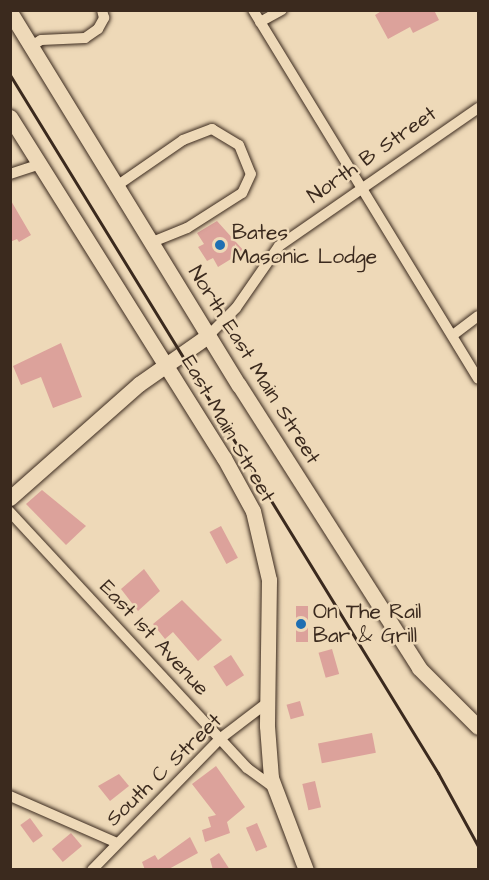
<!DOCTYPE html>
<html>
<head>
<meta charset="utf-8">
<style>
	body { margin:0 }
	#map { position:relative; width:489px; height:880px; overflow:hidden; background:#eed9b8; font-family:"Architects Daughter",sans-serif }
	div>[style] { position:absolute }
	.building>* { inset:0; background:#dca29b; transform-origin:0 0 }
	.roads { filter:drop-shadow(0 0 2px #3b2a1e) drop-shadow(0 0 2px #3b2a1e) }
	.street>* { height:10px; margin:-5px; padding:0 5px; transform-origin:5px; border-radius:5px; background:#eed9b8 }
	.secondary>* { height:15px; margin:-7.5px; padding:0 7.5px; transform-origin:7.5px; border-radius:7.5px; background:#eed9b8 }
	.rail>* { height:3px; margin:-1.5px; padding:0 1.5px; transform-origin:1.5px; border-radius:1.5px; background:#3b2a1e }
	.dots>* { width:16px; height:16px; translate:-50% -50%; box-sizing:border-box; border:3px solid #eed9b8; border-radius:50% }
	span { translate:-50% -50%; white-space:nowrap; text-align:center; line-height:1.15; -webkit-text-stroke:5px #eed9b8; paint-order:stroke }
	.street-label { font-size:21px; color:#3b2a1e }
	.poi-label { font-size:21px; color:#3b2a1e }
	.left { translate:0 -50%; text-align:left }
	.frame { position:absolute; inset:0; border:12px solid #3b2a1e; pointer-events:none }
</style>
</head>
<body>
<div id="map">
	<div class="building">
		<div style="clip-path:polygon(383px 10px,434px 10px,439px 20px,413px 33px,410px 27px,388px 39px,375px 15px)"></div>
		<div style="clip-path:polygon(10px 199px,31px 235px,19px 242px,17px 239px,10px 242px)"></div>
		<div style="clip-path:polygon(217px 221px,244px 251px,218px 267px,213px 258px,207px 261px,198px 247px,204px 244px,197px 233px)"></div>
		<div style="clip-path:polygon(61px 343px,82px 397px,53px 408px,41px 377px,21px 385px,13px 366px)"></div>
		<div style="clip-path:polygon(42px 490px,86px 526px,66px 545px,26px 504px)"></div>
		<div style="left:221px;top:526px;width:36px;height:13px;rotate:62deg"></div>
		<div style="clip-path:polygon(144px 569px,160px 591px,138px 611px,121px 589px)"></div>
		<div style="clip-path:polygon(182px 600px,222px 640px,198px 661px,173px 632px,165px 639px,153px 624px)"></div>
		<div style="left:296px;top:606px;width:12px;height:36px"></div>
		<div style="left:332px;top:649px;width:26px;height:14px;rotate:74deg"></div>
		<div style="left:231px;top:655px;width:24px;height:21px;rotate:57deg"></div>
		<div style="left:300px;top:701px;width:15px;height:14px;rotate:74deg"></div>
		<div style="left:372px;top:733px;width:20px;height:55px;rotate:79deg"></div>
		<div style="clip-path:polygon(216px 766px,245px 807px,227px 822px,230px 833px,205px 842px,202px 830px,211px 827px,208px 817px,216px 815px,192px 784px)"></div>
		<div style="clip-path:polygon(119px 774px,129px 786px,110px 801px,98px 786px)"></div>
		<div style="left:315px;top:781px;width:27px;height:13px;rotate:77deg"></div>
		<div style="left:30px;top:818px;width:22px;height:12px;rotate:54deg"></div>
		<div style="left:257px;top:823px;width:26px;height:12px;rotate:67deg"></div>
		<div style="left:71px;top:833px;width:17px;height:25px;rotate:50deg"></div>
		<div style="clip-path:polygon(190px 837px,198px 853px,167px 870px,145px 870px,142px 862px,155px 855px,158px 860px)"></div>
		<div style="clip-path:polygon(219px 853px,230px 870px,213px 870px,210px 859px)"></div>
	</div>
	<div class="roads">
		<div class="street">
			<div style="left:253px;top:10px;width:432px;rotate:58.6deg"></div>
			<div style="left:260px;top:22px;width:25px;rotate:-29deg"></div>
			<div style="left:33px;top:45px;width:9px;rotate:-32deg"></div>
			<div style="left:41px;top:40px;width:44px;rotate:-2.6deg"></div>
			<div style="left:85px;top:38px;width:16px;rotate:-35deg"></div>
			<div style="left:98px;top:29px;width:13px;rotate:-61deg"></div>
			<div style="left:104px;top:18px;width:8px;rotate:-104deg"></div>
			<div style="left:10px;top:174px;width:32px;rotate:-18deg"></div>
			<div style="left:118px;top:185px;width:79px;rotate:-34.7deg"></div>
			<div style="left:183px;top:140px;width:31px;rotate:-21deg"></div>
			<div style="left:212px;top:129px;width:31px;rotate:31deg"></div>
			<div style="left:239px;top:145px;width:31px;rotate:68deg"></div>
			<div style="left:251px;top:174px;width:21px;rotate:115deg"></div>
			<div style="left:242px;top:193px;width:65px;rotate:147.5deg"></div>
			<div style="left:187px;top:228px;width:37px;rotate:158deg"></div>
			<div style="left:209px;top:335px;width:38px;rotate:-45deg"></div>
			<div style="left:236px;top:308px;width:75px;rotate:-55.3deg"></div>
			<div style="left:279px;top:246px;width:242px;rotate:-34.7deg"></div>
			<div style="left:453px;top:335px;width:31px;rotate:-37deg"></div>
			<div style="left:10px;top:512px;width:349px;rotate:47.2deg"></div>
			<div style="left:247px;top:768px;width:32px;rotate:36deg"></div>
			<div style="left:10px;top:796px;width:117px;rotate:23.7deg"></div>
			<div style="left:92px;top:870px;width:185px;rotate:-45.7deg"></div>
			<div style="left:221px;top:738px;width:58px;rotate:-37.3deg"></div>
		</div>
		<div class="secondary">
			<div style="left:10px;top:12px;width:438px;rotate:58.5deg"></div>
			<div style="left:239px;top:385px;width:335px;rotate:57.5deg"></div>
			<div style="left:419px;top:668px;width:83px;rotate:45deg"></div>
			<div style="left:10px;top:117px;width:403px;rotate:57.9deg"></div>
			<div style="left:224px;top:458px;width:60px;rotate:61.3deg"></div>
			<div style="left:253px;top:511px;width:71px;rotate:76.9deg"></div>
			<div style="left:269px;top:580px;width:146px;rotate:90.8deg"></div>
			<div style="left:267px;top:726px;width:52px;rotate:85.6deg"></div>
			<div style="left:271px;top:778px;width:98px;rotate:69.2deg"></div>
			<div style="left:10px;top:498px;width:172px;rotate:-41.5deg"></div>
			<div style="left:139px;top:384px;width:85px;rotate:-35deg"></div>
		</div>
	</div>
	<div class="rail">
		<div style="left:10px;top:75px;width:819px;rotate:58.48deg"></div>
		<div style="left:438px;top:773px;width:83px;rotate:61.3deg"></div>
	</div>
	<div class="dots">
		<div style="left:220px;top:245px;background:#1f6fb2"></div>
		<div style="left:301px;top:624px;background:#1f6fb2"></div>
	</div>
	<div class="street-label">
		<span style="left:372px;top:155px;rotate:-35deg">North B Street</span>
		<span style="left:254px;top:365px;rotate:58deg">North East Main Street</span>
		<span style="left:228px;top:429px;rotate:60deg">East Main Street</span>
		<span style="left:154px;top:638px;rotate:47deg">East 1st Avenue</span>
		<span style="left:164px;top:770px;rotate:-44deg">South C Street</span>
	</div>
	<div class="poi-label">
		<span class="left" style="left:232px;top:245px">Bates<br>Masonic Lodge</span>
		<span class="left" style="left:313px;top:624px">On The Rail<br>Bar &amp; Grill</span>
	</div>
	<div class="frame"></div>
</div>
</body>
</html>
